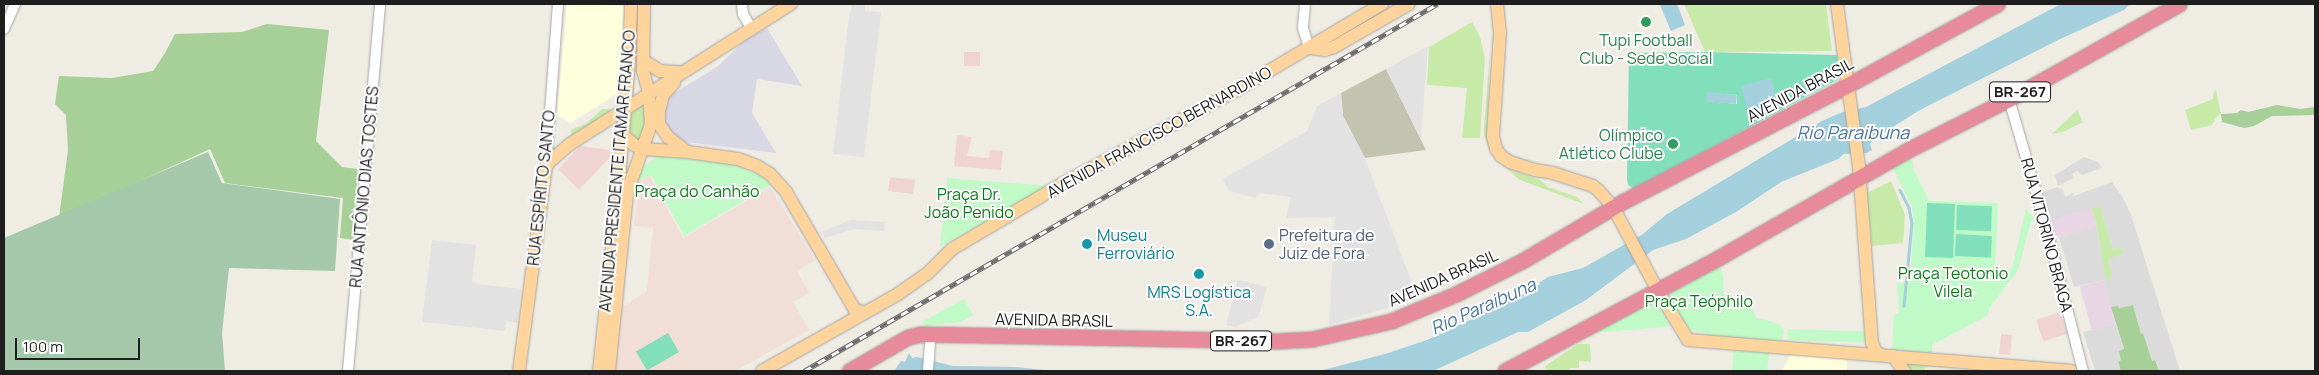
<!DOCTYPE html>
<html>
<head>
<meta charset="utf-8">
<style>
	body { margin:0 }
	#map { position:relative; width:2319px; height:375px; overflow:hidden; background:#efece4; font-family:Manrope,sans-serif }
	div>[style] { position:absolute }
	.residential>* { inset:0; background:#dcdbdb }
	.commercial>* { inset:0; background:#f0d4d3; transform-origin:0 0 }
	.industrial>* { inset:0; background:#e8d6e4; transform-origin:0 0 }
	.education>* { inset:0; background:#feffdd }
	.military>* { inset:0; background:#f1ded7 }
	.construction>* { inset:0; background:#c3c4af }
	.grass>* { inset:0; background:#c8eaa9 }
	.forest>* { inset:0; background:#a7cf98 }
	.cemetery>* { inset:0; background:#a5c8ab }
	.park>* { inset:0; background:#c0fac6; transform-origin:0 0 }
	.pitch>* { inset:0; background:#81dfbc; transform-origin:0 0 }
	.parking>* { inset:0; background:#e2e2e2 }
	.plaza>* { inset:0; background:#d8d8e5 }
	.water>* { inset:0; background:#a4cfdd; transform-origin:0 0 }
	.stream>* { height:2.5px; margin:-1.25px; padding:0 1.25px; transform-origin:1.25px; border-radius:1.25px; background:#a4cfdd }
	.roads { filter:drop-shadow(0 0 1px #a5a5a5) drop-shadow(0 0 1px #a5a5a5) }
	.minor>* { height:10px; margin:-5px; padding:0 5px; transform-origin:5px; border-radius:5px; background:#fff }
	.major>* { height:12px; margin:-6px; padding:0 6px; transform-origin:6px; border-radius:6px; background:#fdd49b }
	.highway>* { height:15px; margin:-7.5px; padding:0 7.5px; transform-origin:7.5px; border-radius:7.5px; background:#e78a9a }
	.rail>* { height:4.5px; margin-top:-2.25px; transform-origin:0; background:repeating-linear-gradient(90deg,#fff 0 8px,#6c6c6c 0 16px); box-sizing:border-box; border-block:1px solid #6c6c6c }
	.dots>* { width:14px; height:14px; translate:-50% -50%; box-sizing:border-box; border:2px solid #fff; border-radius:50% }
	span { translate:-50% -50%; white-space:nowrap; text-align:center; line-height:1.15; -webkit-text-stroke:4px #fff; paint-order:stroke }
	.shield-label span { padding:1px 4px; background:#fff; border:1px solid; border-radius:4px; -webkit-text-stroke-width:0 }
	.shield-label { font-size:15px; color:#1e1e1e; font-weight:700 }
	.leisure-label { font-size:16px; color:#27864d }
	.right { translate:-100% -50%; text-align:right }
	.street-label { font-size:16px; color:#1e1e1e }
	.park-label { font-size:16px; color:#0a7e16 }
	.culture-label { font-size:16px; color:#0d838f }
	.left { translate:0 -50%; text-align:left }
	.service-label { font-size:16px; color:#4e5e75 }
	.water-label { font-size:18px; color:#4675a7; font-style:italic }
	.frame { position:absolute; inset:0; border:5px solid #1e1e1e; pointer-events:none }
	.scale { position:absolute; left:15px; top:338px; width:125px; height:22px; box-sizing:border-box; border:2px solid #1e1e1e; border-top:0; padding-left:6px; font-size:15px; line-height:18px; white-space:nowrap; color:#1e1e1e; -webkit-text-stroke:4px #fff; paint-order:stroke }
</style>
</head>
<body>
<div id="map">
	<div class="residential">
		<div style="clip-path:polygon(2084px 157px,2098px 162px,2102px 168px,2082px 175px,2077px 171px,2072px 174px,2074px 178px,2058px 186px,2059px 189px,2062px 188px,2065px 197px,2073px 193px,2074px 196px,2112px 182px,2123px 198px,2130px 212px,2180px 371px,2159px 371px,2155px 360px,2152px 361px,2143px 334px,2141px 334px,2133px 305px,2119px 308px,2118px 306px,2111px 307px,2104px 280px,2074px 287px,2059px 237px,2097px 226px,2106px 279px,2112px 278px,2108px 259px,2113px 250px,2100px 206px,2052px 220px,2042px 192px,2058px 187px,2055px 175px)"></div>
		<div style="clip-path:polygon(2116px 324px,2124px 350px,2121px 360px,2118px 362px,2121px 371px,2095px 371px,2083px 332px)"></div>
	</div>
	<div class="commercial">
		<div style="left:964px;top:52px;width:16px;height:14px"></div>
		<div style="clip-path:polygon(957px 135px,972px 137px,967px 156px,989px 158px,990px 150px,1003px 151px,1001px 170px,954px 166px)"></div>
		<div style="clip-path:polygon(580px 146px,610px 150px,613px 154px,579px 190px,558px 169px)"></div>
		<div style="left:890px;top:177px;width:25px;height:14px;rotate:7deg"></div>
		<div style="left:2060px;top:312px;width:23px;height:25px;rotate:72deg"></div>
		<div style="left:2001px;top:334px;width:11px;height:20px;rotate:5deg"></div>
	</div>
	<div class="industrial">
		<div style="left:2092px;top:208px;width:19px;height:42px;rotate:74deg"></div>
		<div style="left:2104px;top:280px;width:46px;height:25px;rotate:75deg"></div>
	</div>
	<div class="education">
		<div style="clip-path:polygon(567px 4px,625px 6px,621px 91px,571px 123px,557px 115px)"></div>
		<div style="clip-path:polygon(1791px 353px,1847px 357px,1847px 371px,1782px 371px)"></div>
	</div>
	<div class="military">
		<div style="clip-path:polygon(650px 176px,683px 238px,770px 187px,815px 260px,797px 271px,809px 293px,793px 302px,809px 330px,735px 371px,614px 371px,621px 308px,647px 291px,653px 228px,634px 226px,638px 195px,632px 185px)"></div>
	</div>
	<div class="construction">
		<div style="clip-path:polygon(1386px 69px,1426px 150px,1365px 158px,1343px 116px,1341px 93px)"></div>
	</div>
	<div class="grass">
		<div style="clip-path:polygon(1684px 4px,1826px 4px,1832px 51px,1705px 52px)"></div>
		<div style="clip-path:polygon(1472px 22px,1480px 37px,1485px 58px,1480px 138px,1462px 138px,1467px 88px,1427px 85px,1429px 47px)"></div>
		<div style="clip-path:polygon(1490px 52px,1487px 135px,1489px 148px,1484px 135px,1484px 127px)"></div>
		<div style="clip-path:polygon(2216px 90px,2221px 114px,2218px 115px,2212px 125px,2191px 130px,2185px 110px,2213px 99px,2214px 91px)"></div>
		<div style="clip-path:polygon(644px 104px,644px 129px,639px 140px,635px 140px,629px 130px,629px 117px,633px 111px)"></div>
		<div style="clip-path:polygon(602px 109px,609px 109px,610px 112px,571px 136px,571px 130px,587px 123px)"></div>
		<div style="clip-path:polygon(2077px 110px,2083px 122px,2063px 132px,2052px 134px)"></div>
		<div style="clip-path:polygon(1506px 168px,1540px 180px,1548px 187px,1577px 197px,1584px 204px,1520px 180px)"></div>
		<div style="clip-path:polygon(1891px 181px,1905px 215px,1903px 243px,1872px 246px,1867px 193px)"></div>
		<div style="clip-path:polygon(2100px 206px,2113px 250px,2121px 247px,2123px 254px,2108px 259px,2112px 278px,2106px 280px,2097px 226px,2092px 208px)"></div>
		<div style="clip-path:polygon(1578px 344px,1590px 344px,1591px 362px,1579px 361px,1579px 368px,1570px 368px,1569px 371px,1549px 371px,1545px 368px,1545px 366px)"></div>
		<div style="clip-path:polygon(1905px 363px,1927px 364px,1924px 371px,1908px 371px)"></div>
	</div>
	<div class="forest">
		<div style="clip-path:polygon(267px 24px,329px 30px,316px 141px,342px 167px,358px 169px,353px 240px,340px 238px,343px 198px,225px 183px,210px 149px,59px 218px,68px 150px,66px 115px,55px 104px,59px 76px,112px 78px,153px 71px,165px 53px,175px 34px,242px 32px)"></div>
		<div style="clip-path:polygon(2277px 105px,2300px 109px,2315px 107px,2315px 115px,2272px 116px,2254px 126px,2244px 128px,2222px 122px,2221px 114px,2237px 113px,2241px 110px,2248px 112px)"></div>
		<div style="clip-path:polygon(2133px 305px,2141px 334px,2143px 333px,2152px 361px,2155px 360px,2159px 371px,2121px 371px,2118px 362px,2121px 360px,2119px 351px,2124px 349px,2111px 307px,2118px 306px,2119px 308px)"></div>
	</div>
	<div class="cemetery">
		<div style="clip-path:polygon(208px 152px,222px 183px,340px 199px,335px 271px,229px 268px,222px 333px,225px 371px,4px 371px,4px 238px)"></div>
	</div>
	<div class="park">
		<div style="clip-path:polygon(1911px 154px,1914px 170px,1929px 201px,1998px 203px,1995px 270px,1999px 273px,2006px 273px,2012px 268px,2026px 209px,2035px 219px,2031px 221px,2018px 270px,1990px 307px,1988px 315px,1932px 345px,1932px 354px,1892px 351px,1894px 315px,1899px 313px,1897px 283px,1910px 282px,1914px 223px,1912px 207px,1891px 164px)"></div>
		<div style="clip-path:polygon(660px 155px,714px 160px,733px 165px,760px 175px,771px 185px,684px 236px,651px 175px,632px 184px,644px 166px)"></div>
		<div style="clip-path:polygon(947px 178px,1049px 186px,940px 247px)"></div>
		<div style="clip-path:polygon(1718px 262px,1723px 275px,1724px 295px,1738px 303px,1751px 306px,1757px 318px,1774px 322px,1781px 326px,1784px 331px,1781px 345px,1720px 337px,1691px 330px,1679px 317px,1667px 290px)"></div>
		<div style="clip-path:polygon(964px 299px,973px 315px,966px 319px,960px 322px,925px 326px,922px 322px)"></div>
		<div style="clip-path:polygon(1656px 299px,1669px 323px,1667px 327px,1588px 333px)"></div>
		<div style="left:1788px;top:329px;width:82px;height:11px;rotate:2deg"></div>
		<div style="clip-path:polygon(1734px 349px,1769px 352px,1767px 371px,1732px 371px)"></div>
	</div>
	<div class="pitch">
		<div style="clip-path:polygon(evenodd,1705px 52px,1837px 55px,1839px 79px,1634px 189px,1628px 185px,1627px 179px,1629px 53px,1705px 52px,1707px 93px,1737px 95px,1737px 104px,1707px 101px,1707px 93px)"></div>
		<div style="left:1927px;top:203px;width:28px;height:54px;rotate:2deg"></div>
		<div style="left:1957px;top:205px;width:35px;height:25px;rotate:2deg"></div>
		<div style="left:1956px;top:234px;width:36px;height:22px;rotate:3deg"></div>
		<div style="left:668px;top:333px;width:22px;height:37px;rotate:60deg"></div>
	</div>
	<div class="parking">
		<div style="clip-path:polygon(852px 4px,865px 4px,865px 11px,881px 12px,864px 157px,833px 154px,849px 16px)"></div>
		<div style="clip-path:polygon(1428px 46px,1421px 139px,1386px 69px)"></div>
		<div style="clip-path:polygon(1341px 93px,1343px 116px,1365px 158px,1418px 299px,1329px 325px,1335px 217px,1286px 218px,1291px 197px,1258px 193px,1256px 198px,1229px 191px,1223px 179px,1307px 131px,1317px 106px)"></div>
		<div style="clip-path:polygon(851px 220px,885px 222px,884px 231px,854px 229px,825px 238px,821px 232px)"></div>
		<div style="clip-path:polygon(432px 240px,476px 245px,472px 283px,521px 289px,517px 323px,506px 321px,505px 331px,422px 322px)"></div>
		<div style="clip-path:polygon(1238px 280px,1267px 287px,1258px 317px,1235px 327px,1226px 325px)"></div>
	</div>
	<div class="plaza">
		<div style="clip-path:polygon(767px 28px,802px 86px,757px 79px,752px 113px,776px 153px,678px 141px,665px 123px,663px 108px,669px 96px,717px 67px,745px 40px)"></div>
	</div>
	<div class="water">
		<div style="clip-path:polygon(1677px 4px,1685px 25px,1671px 31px,1660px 5px)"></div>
		<div style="clip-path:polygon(2061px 4px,2130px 4px,2124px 10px,2058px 40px,1918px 111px,1874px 139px,1870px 144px,1872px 150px,1866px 153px,1844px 154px,1838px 159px,1781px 182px,1736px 212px,1686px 239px,1653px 250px,1586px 300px,1528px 332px,1518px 332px,1433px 371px,1319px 371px,1385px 354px,1427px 340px,1513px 300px,1548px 277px,1583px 268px,1643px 234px,1667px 214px,1822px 121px,1840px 113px,1866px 107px)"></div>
		<div style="left:1771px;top:78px;width:24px;height:31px;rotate:75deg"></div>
		<div style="left:1707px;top:92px;width:30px;height:9px;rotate:6deg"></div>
		<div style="clip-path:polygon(909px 353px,912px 358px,917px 357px,953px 366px,1016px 367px,1054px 371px,894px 371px,901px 361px,905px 362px)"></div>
	</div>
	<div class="stream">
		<div style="left:1900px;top:190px;width:20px;rotate:63deg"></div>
		<div style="left:1909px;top:208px;width:15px;rotate:79deg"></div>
		<div style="left:1912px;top:223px;width:83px;rotate:95.5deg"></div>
	</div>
	<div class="roads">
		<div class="minor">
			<div style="left:742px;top:4px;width:10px;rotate:84deg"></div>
			<div style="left:743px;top:14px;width:16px;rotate:60deg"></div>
			<div style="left:1305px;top:4px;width:24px;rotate:95deg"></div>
			<div style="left:1303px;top:28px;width:21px;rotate:73deg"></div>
			<div style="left:4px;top:29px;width:27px;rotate:-66deg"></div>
			<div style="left:2009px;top:99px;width:132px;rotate:73.8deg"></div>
			<div style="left:2046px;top:226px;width:150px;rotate:75.7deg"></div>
			<div style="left:546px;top:167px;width:163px;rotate:-85.8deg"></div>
			<div style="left:348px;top:371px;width:368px;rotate:-85deg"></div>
			<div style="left:928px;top:371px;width:31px;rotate:-86deg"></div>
			<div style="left:930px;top:340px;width:7px;rotate:-56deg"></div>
		</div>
		<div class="major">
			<div style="left:1497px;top:4px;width:29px;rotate:84deg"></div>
			<div style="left:1500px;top:33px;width:103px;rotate:93.9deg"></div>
			<div style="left:1493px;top:136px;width:13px;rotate:77deg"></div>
			<div style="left:1496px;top:149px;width:9px;rotate:54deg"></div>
			<div style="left:1501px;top:156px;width:11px;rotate:34deg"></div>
			<div style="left:1510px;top:162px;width:26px;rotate:18deg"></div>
			<div style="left:1535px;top:170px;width:18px;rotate:9deg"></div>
			<div style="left:1553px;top:173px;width:42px;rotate:18deg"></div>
			<div style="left:1593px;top:186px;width:8px;rotate:40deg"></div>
			<div style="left:1599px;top:191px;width:21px;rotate:49deg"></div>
			<div style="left:1613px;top:207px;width:95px;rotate:61.8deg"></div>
			<div style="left:1658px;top:291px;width:57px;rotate:58.5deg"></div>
			<div style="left:1688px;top:340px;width:384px;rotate:4.6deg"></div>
			<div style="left:1837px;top:4px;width:164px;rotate:82.3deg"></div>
			<div style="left:1859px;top:167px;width:176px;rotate:85.8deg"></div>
			<div style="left:1872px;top:343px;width:10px;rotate:66deg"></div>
			<div style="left:1876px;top:352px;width:7px;rotate:27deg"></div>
			<div style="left:1309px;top:48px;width:16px;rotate:7deg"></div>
			<div style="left:1325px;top:50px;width:9px;rotate:-18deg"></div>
			<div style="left:1334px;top:47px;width:86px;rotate:-29.8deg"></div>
			<div style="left:643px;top:60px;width:20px;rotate:33deg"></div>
			<div style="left:660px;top:71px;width:22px;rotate:3deg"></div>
			<div style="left:674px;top:83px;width:16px;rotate:133deg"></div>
			<div style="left:663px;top:95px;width:16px;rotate:104deg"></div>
			<div style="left:659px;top:111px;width:13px;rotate:90deg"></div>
			<div style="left:659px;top:124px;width:16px;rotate:55deg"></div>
			<div style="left:668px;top:137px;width:23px;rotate:38deg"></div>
			<div style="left:623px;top:135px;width:15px;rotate:42deg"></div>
			<div style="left:634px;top:145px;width:10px;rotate:24deg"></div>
			<div style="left:643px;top:149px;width:45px;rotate:3.8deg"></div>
			<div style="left:688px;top:152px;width:50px;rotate:8deg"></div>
			<div style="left:738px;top:159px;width:20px;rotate:20deg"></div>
			<div style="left:757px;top:166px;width:15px;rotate:32deg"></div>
			<div style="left:770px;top:174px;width:24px;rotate:48deg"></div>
			<div style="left:786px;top:192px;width:137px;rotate:59.7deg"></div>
			<div style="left:855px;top:310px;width:8px;rotate:14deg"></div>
			<div style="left:1893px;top:356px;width:19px;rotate:54deg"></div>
			<div style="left:519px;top:371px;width:206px;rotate:-82.5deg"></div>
			<div style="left:546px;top:167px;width:4px;rotate:-63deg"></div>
			<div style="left:548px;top:163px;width:29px;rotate:-41deg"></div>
			<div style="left:570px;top:144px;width:262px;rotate:-32.4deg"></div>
			<div style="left:599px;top:371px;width:190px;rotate:-84deg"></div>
			<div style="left:619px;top:182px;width:120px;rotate:-85.2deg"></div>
			<div style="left:629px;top:62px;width:58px;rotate:-88deg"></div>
			<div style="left:609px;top:371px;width:179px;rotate:-84.2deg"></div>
			<div style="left:627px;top:193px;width:73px;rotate:-70.8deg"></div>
			<div style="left:651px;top:124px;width:31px;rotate:-94deg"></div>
			<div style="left:649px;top:93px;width:23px;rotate:-105deg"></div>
			<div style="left:643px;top:71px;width:67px;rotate:-89.1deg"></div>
			<div style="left:762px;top:371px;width:156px;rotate:-29.5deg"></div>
			<div style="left:898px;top:294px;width:35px;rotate:-35deg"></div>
			<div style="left:927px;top:274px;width:35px;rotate:-45deg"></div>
			<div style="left:952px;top:249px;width:128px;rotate:-30.6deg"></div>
			<div style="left:1062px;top:184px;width:196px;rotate:-28.3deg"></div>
			<div style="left:1235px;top:91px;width:171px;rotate:-30.6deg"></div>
		</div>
		<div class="highway">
			<div style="left:849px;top:371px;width:68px;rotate:-30deg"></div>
			<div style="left:908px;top:337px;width:13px;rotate:-13deg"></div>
			<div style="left:921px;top:334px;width:354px;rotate:1.1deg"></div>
			<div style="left:1275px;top:341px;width:37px;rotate:-3deg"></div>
			<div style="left:1312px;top:339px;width:81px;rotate:-12.8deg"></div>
			<div style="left:1391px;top:321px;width:70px;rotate:-22.6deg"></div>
			<div style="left:1456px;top:294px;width:74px;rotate:-26.6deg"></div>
			<div style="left:1522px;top:261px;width:116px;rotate:-30.5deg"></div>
			<div style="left:1622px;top:202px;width:254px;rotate:-27.4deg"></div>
			<div style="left:1848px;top:85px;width:170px;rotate:-28.5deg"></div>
			<div style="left:1505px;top:371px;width:241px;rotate:-27.9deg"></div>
			<div style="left:1718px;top:258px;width:216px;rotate:-29.6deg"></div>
			<div style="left:1906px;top:151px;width:115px;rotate:-26.8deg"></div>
			<div style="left:2009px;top:99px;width:195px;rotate:-29.2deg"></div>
		</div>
	</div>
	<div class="rail">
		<div style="left:804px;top:371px;width:732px;rotate:-30.1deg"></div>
	</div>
	<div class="dots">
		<div style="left:1646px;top:22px;background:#2e9e5b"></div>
		<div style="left:1673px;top:144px;background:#2e9e5b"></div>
		<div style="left:1087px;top:244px;background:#0f9aa8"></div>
		<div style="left:1269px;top:244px;background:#5c6f8a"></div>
		<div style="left:1199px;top:274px;background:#0f9aa8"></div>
	</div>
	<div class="shield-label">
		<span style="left:2020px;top:92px">BR-267</span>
		<span style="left:1241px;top:341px">BR-267</span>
	</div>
	<div class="leisure-label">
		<span style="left:1646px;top:49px">Tupi Football<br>Club - Sede Social</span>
		<span class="right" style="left:1663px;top:144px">Olímpico<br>Atlético Clube</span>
	</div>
	<div class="street-label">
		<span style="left:1800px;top:90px;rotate:-28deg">AVENIDA BRASIL</span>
		<span style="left:1159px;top:132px;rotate:-29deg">AVENIDA FRANCISCO BERNARDINO</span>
		<span style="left:617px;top:171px;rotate:-85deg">AVENIDA PRESIDENTE ITAMAR FRANCO</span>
		<span style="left:364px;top:187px;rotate:-85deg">RUA ANTÔNIO DIAS TOSTES</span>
		<span style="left:541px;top:188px;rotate:-84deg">RUA ESPÍRITO SANTO</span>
		<span style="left:2047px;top:235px;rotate:75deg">RUA VITORINO BRAGA</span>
		<span style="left:1443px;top:278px;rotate:-24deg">AVENIDA BRASIL</span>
		<span style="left:1054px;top:320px;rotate:1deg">AVENIDA BRASIL</span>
	</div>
	<div class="park-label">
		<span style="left:697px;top:191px">Praça do Canhão</span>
		<span style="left:969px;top:203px">Praça Dr.<br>João Penido</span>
		<span style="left:1953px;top:282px">Praça Teotonio<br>Vilela</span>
		<span style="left:1699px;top:301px">Praça Teóphilo</span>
	</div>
	<div class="culture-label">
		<span class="left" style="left:1097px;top:244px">Museu<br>Ferroviário</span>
		<span style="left:1199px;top:301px">MRS Logística<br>S.A.</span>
	</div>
	<div class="service-label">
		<span class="left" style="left:1279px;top:244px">Prefeitura de<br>Juiz de Fora</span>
	</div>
	<div class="water-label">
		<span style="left:1853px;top:132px">Rio Paraibuna</span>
		<span style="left:1483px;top:306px;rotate:-24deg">Rio Paraibuna</span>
	</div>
	<div class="frame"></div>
	<div class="scale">100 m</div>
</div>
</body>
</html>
